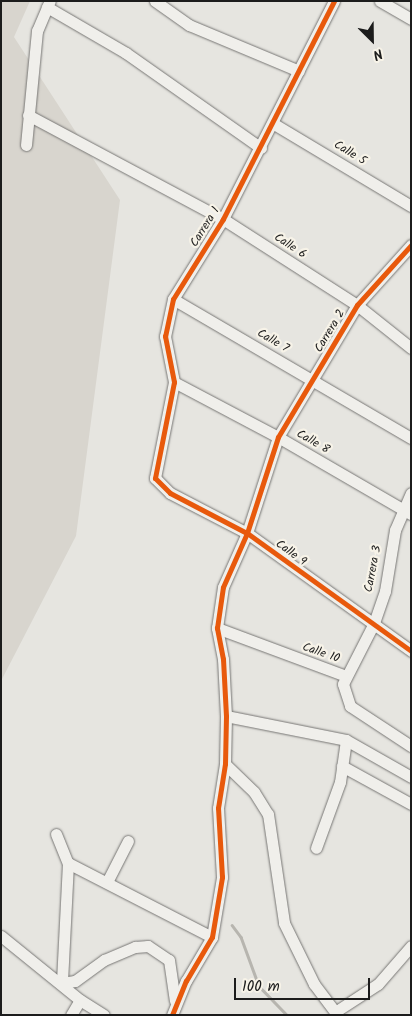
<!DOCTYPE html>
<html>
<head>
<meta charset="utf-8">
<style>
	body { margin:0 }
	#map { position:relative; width:412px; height:1016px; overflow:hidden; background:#e6e5e0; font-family:Kalam,sans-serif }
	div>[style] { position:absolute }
	.green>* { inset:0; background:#d8d5ce }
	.stream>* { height:2.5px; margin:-1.25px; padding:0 1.25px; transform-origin:1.25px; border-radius:1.25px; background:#b7b5af }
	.roads { filter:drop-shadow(0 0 1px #777674) drop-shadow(0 0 1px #777674) }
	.minor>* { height:11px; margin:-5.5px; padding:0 5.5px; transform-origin:5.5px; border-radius:5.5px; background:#f0efeb }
	.cycleway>* { height:5px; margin:-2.5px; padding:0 2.5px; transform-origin:2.5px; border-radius:2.5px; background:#e8590c }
	span { translate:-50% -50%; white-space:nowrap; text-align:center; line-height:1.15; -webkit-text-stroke:4.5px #f7f3e8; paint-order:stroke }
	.street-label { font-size:12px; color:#1c1c1c }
	.frame { position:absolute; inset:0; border:2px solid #1c1c1c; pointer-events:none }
	.north { position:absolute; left:347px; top:15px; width:50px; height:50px; -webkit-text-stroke:4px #f7f3e8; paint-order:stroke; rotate:157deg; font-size:14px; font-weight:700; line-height:20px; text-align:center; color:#1c1c1c }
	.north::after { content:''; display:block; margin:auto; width:18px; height:22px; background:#1c1c1c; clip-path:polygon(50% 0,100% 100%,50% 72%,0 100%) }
	.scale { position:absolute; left:234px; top:978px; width:136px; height:22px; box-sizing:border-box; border:2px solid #1c1c1c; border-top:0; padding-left:6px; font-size:15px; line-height:18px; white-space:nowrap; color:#1c1c1c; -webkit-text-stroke:4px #f7f3e8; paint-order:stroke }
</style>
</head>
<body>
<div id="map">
	<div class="green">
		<div style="clip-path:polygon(1px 1px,30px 1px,14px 37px,120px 200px,76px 536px,1px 681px)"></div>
	</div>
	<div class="stream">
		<div style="left:232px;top:925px;width:15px;rotate:53deg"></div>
		<div style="left:241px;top:937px;width:52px;rotate:69.8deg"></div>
		<div style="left:259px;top:986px;width:40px;rotate:46deg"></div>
	</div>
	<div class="roads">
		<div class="minor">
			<div style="left:155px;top:1px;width:42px;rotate:35.2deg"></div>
			<div style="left:189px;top:25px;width:119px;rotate:22.7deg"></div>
			<div style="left:334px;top:1px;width:245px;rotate:117deg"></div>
			<div style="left:223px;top:219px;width:94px;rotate:122deg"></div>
			<div style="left:173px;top:299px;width:38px;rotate:102deg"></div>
			<div style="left:165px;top:336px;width:47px;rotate:78.9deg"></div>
			<div style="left:174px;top:382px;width:98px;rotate:101.2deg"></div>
			<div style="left:155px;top:478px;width:21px;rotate:45deg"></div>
			<div style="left:170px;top:493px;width:87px;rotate:27.5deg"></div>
			<div style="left:247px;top:533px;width:202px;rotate:35.7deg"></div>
			<div style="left:380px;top:1px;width:36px;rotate:30deg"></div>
			<div style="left:47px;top:7px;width:91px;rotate:30.2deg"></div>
			<div style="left:126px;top:53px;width:165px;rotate:35.1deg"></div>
			<div style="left:28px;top:115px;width:221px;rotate:28.1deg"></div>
			<div style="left:223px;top:219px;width:159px;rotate:32.7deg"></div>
			<div style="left:357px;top:305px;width:69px;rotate:38.5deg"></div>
			<div style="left:274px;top:124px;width:160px;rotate:30.9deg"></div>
			<div style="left:26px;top:145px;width:115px;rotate:-84.5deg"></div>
			<div style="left:37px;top:31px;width:33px;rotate:-67deg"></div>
			<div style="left:173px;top:299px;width:276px;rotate:30.3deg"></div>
			<div style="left:174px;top:382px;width:118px;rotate:27.9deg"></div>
			<div style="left:278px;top:437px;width:154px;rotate:30.1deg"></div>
			<div style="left:411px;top:493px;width:40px;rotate:113.4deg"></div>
			<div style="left:395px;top:530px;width:62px;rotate:99.3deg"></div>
			<div style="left:385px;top:591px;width:36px;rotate:109deg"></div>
			<div style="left:373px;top:625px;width:66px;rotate:117deg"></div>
			<div style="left:343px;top:684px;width:23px;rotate:72deg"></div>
			<div style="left:350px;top:706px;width:73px;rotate:33.3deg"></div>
			<div style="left:217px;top:628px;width:138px;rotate:20.4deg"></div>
			<div style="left:226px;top:716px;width:122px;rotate:11.3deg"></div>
			<div style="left:346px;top:740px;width:42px;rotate:98.1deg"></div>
			<div style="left:340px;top:782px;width:70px;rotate:110deg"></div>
			<div style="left:346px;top:740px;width:75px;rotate:29.6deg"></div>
			<div style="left:225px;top:764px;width:40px;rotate:44deg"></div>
			<div style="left:254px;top:792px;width:26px;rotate:58deg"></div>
			<div style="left:268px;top:814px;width:110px;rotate:81.6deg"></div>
			<div style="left:284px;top:923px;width:68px;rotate:63.8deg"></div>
			<div style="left:314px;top:984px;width:39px;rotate:53deg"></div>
			<div style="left:342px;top:766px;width:79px;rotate:28.8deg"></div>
			<div style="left:56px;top:834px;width:31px;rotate:68deg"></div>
			<div style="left:68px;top:863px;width:120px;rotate:92.9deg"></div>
			<div style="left:62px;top:983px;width:13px;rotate:-9deg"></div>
			<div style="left:75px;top:981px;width:36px;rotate:-36deg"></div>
			<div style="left:104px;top:960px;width:34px;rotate:-23deg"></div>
			<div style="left:135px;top:947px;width:13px;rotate:-4deg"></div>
			<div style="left:148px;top:946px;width:25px;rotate:34deg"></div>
			<div style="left:169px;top:960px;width:41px;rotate:81.7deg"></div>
			<div style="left:68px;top:863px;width:162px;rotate:27.2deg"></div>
			<div style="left:107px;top:882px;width:46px;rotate:-62.9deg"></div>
			<div style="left:1px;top:936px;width:102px;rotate:39deg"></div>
			<div style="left:80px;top:1000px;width:28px;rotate:32deg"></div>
			<div style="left:335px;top:1012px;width:51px;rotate:-33.1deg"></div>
			<div style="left:378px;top:984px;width:50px;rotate:-49deg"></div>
			<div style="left:71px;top:1015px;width:17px;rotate:-59deg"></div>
			<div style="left:172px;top:1015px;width:37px;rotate:-68deg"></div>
			<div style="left:186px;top:981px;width:51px;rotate:-59.4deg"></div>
			<div style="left:212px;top:937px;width:61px;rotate:-80.5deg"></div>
			<div style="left:222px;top:877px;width:69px;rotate:-93.3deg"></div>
			<div style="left:218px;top:808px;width:45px;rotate:-81deg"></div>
			<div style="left:225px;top:764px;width:48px;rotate:-88.8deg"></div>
			<div style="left:226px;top:716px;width:57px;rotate:-93deg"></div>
			<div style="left:223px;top:659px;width:32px;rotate:-101deg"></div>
			<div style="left:217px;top:628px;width:41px;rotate:-81.7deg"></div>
			<div style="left:223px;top:587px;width:59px;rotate:-66deg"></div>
			<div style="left:247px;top:533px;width:101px;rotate:-72.1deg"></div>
			<div style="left:278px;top:437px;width:154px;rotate:-59.1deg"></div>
			<div style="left:357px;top:305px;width:81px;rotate:-48deg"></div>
		</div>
	</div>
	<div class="cycleway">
		<div style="left:334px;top:1px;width:245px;rotate:117deg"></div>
		<div style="left:223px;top:219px;width:94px;rotate:122deg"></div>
		<div style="left:173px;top:299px;width:38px;rotate:102deg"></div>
		<div style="left:165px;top:336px;width:47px;rotate:78.9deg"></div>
		<div style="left:174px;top:382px;width:98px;rotate:101.2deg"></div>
		<div style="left:155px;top:478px;width:21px;rotate:45deg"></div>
		<div style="left:170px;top:493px;width:87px;rotate:27.5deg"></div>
		<div style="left:247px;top:533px;width:202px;rotate:35.7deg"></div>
		<div style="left:172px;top:1015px;width:37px;rotate:-68deg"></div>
		<div style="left:186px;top:981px;width:51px;rotate:-59.4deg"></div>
		<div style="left:212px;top:937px;width:61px;rotate:-80.5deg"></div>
		<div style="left:222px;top:877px;width:69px;rotate:-93.3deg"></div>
		<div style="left:218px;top:808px;width:45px;rotate:-81deg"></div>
		<div style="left:225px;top:764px;width:48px;rotate:-88.8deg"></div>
		<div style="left:226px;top:716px;width:57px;rotate:-93deg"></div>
		<div style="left:223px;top:659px;width:32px;rotate:-101deg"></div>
		<div style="left:217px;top:628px;width:41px;rotate:-81.7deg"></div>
		<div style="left:223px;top:587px;width:59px;rotate:-66deg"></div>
		<div style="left:247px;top:533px;width:101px;rotate:-72.1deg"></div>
		<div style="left:278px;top:437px;width:154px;rotate:-59.1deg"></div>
		<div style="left:357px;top:305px;width:81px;rotate:-48deg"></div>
	</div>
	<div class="street-label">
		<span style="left:350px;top:153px;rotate:31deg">Calle 5</span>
		<span style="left:205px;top:227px;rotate:-58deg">Carrera 1</span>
		<span style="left:290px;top:246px;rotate:33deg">Calle 6</span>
		<span style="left:330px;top:331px;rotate:-59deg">Carrera 2</span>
		<span style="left:273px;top:341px;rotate:30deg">Calle 7</span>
		<span style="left:313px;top:442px;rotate:30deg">Calle 8</span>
		<span style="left:291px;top:553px;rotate:36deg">Calle 9</span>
		<span style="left:373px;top:569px;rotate:-79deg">Carrera 3</span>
		<span style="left:321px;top:653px;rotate:19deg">Calle 10</span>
	</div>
	<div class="frame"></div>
	<div class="north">N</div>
	<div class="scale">100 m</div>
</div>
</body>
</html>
